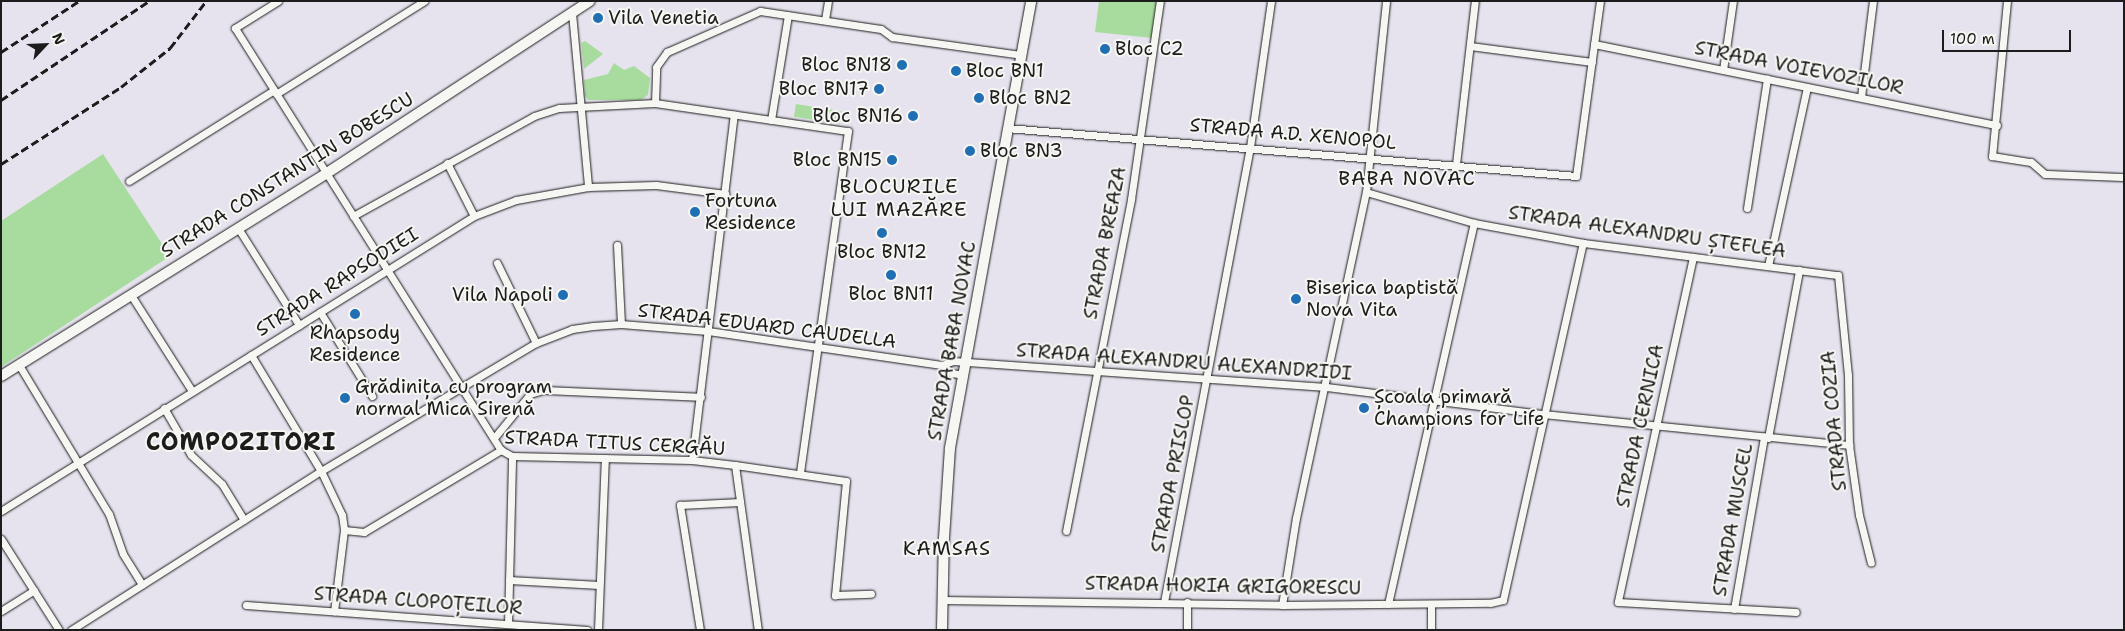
<!DOCTYPE html>
<html>
<head>
<meta charset="utf-8">
<style>
	body { margin:0 }
	#map { position:relative; width:2125px; height:631px; overflow:hidden; background:#e6e2ee; font-family:"Shantell Sans",sans-serif }
	div>[style] { position:absolute }
	.green>* { inset:0; background:#a8dc9e; transform-origin:0 0 }
	.roads { filter:drop-shadow(0 0 1px #1c1c1c) drop-shadow(0 0 1px #1c1c1c) }
	.street>* { height:7px; margin:-3.5px; padding:0 3.5px; transform-origin:3.5px; border-radius:3.5px; background:#f6f6f2 }
	.secondary>* { height:10px; margin:-5px; padding:0 5px; transform-origin:5px; border-radius:5px; background:#f6f6f2 }
	.rail>* { height:2.5px; margin-top:-1.25px; transform-origin:0; background:repeating-linear-gradient(90deg,#1c1c1c 0 8px,transparent 0 12px) }
	.dots>* { width:14px; height:14px; translate:-50% -50%; box-sizing:border-box; border:2px solid #f6f6f2; border-radius:50% }
	span { translate:-50% -50%; white-space:nowrap; text-align:center; line-height:1.15; -webkit-text-stroke:4px #f6f6f2; paint-order:stroke }
	.poi-label { font-size:19px; color:#1c1c1c }
	.left { translate:0 -50%; text-align:left }
	.right { translate:-100% -50%; text-align:right }
	.street-label { font-size:19px; color:#1c1c1c }
	.neighbourhood-label { font-size:20px; color:#1c1c1c; letter-spacing:1px }
	.district-label { font-size:24px; color:#1c1c1c; font-weight:700; letter-spacing:1px }
	.frame { position:absolute; inset:0; border:2px solid #1c1c1c; pointer-events:none }
	.north { position:absolute; left:20px; top:20px; width:50px; height:50px; -webkit-text-stroke:4px #f6f6f2; paint-order:stroke; rotate:65deg; font-size:14px; font-weight:700; line-height:20px; text-align:center; color:#1c1c1c }
	.north::after { content:''; display:block; margin:auto; width:18px; height:22px; background:#1c1c1c; clip-path:polygon(50% 0,100% 100%,50% 72%,0 100%) }
	.scale { position:absolute; left:1942px; top:30px; width:129px; height:22px; box-sizing:border-box; border:2px solid #1c1c1c; border-top:0; padding-left:6px; font-size:15px; line-height:18px; white-space:nowrap; color:#1c1c1c; -webkit-text-stroke:4px #f6f6f2; paint-order:stroke }
</style>
</head>
<body>
<div id="map">
	<div class="green">
		<div style="clip-path:polygon(1099px 1px,1156px 1px,1152px 38px,1095px 32px)"></div>
		<div style="clip-path:polygon(585px 41px,603px 54px,584px 69px,581px 43px)"></div>
		<div style="clip-path:polygon(614px 63px,624px 70px,634px 66px,650px 78px,648px 95px,641px 100px,588px 100px,585px 96px,584px 80px,608px 74px)"></div>
		<div style="left:796px;top:104px;width:46px;height:13px;rotate:9deg"></div>
		<div style="clip-path:polygon(103px 154px,170px 256px,1px 367px,1px 221px)"></div>
	</div>
	<div class="roads">
		<div class="street">
			<div style="left:278px;top:1px;width:51px;rotate:147.9deg"></div>
			<div style="left:235px;top:28px;width:499px;rotate:57.8deg"></div>
			<div style="left:2007px;top:1px;width:156px;rotate:95.5deg"></div>
			<div style="left:1992px;top:156px;width:39px;rotate:9deg"></div>
			<div style="left:2031px;top:162px;width:18px;rotate:41deg"></div>
			<div style="left:2045px;top:174px;width:79px;rotate:2.2deg"></div>
			<div style="left:572px;top:13px;width:175px;rotate:84.7deg"></div>
			<div style="left:825px;top:20px;width:19px;rotate:-81deg"></div>
			<div style="left:1594px;top:44px;width:411px;rotate:11.4deg"></div>
			<div style="left:1470px;top:46px;width:123px;rotate:7.5deg"></div>
			<div style="left:1723px;top:70px;width:70px;rotate:-81.8deg"></div>
			<div style="left:276px;top:94px;width:175px;rotate:-32.1deg"></div>
			<div style="left:1861px;top:97px;width:97px;rotate:-82.9deg"></div>
			<div style="left:655px;top:103px;width:36px;rotate:-88deg"></div>
			<div style="left:656px;top:67px;width:19px;rotate:-54deg"></div>
			<div style="left:667px;top:52px;width:102px;rotate:-23.8deg"></div>
			<div style="left:760px;top:11px;width:122px;rotate:8.5deg"></div>
			<div style="left:881px;top:29px;width:14px;rotate:36deg"></div>
			<div style="left:892px;top:37px;width:130px;rotate:7.9deg"></div>
			<div style="left:771px;top:120px;width:106px;rotate:-80.8deg"></div>
			<div style="left:1007px;top:128px;width:571px;rotate:4.82deg"></div>
			<div style="left:1576px;top:176px;width:177px;rotate:-82.2deg"></div>
			<div style="left:447px;top:163px;width:59px;rotate:63deg"></div>
			<div style="left:1456px;top:164px;width:164px;rotate:-83.4deg"></div>
			<div style="left:129px;top:181px;width:171px;rotate:-32.1deg"></div>
			<div style="left:1366px;top:192px;width:112px;rotate:16deg"></div>
			<div style="left:1474px;top:223px;width:111px;rotate:10.4deg"></div>
			<div style="left:1583px;top:243px;width:257px;rotate:7.2deg"></div>
			<div style="left:1838px;top:275px;width:100px;rotate:84.3deg"></div>
			<div style="left:1848px;top:375px;width:70px;rotate:89.2deg"></div>
			<div style="left:1849px;top:445px;width:71px;rotate:81.9deg"></div>
			<div style="left:1859px;top:515px;width:49px;rotate:76deg"></div>
			<div style="left:1747px;top:208px;width:131px;rotate:-81.2deg"></div>
			<div style="left:353px;top:216px;width:207px;rotate:-28.9deg"></div>
			<div style="left:534px;top:116px;width:26px;rotate:-18deg"></div>
			<div style="left:559px;top:108px;width:96px;rotate:-3deg"></div>
			<div style="left:655px;top:103px;width:195px;rotate:8.3deg"></div>
			<div style="left:848px;top:131px;width:346px;rotate:98deg"></div>
			<div style="left:238px;top:228px;width:115px;rotate:57.8deg"></div>
			<div style="left:617px;top:245px;width:79px;rotate:87.1deg"></div>
			<div style="left:1693px;top:257px;width:353px;rotate:102.3deg"></div>
			<div style="left:1618px;top:602px;width:178px;rotate:3.2deg"></div>
			<div style="left:497px;top:263px;width:89px;rotate:64deg"></div>
			<div style="left:1768px;top:266px;width:183px;rotate:-77.7deg"></div>
			<div style="left:131px;top:295px;width:114px;rotate:57.6deg"></div>
			<div style="left:320px;top:312px;width:99px;rotate:58.2deg"></div>
			<div style="left:251px;top:355px;width:135px;rotate:58.9deg"></div>
			<div style="left:321px;top:471px;width:49px;rotate:64.5deg"></div>
			<div style="left:342px;top:515px;width:15px;rotate:82deg"></div>
			<div style="left:344px;top:530px;width:82px;rotate:97deg"></div>
			<div style="left:19px;top:365px;width:174px;rotate:58.9deg"></div>
			<div style="left:109px;top:514px;width:42px;rotate:70.7deg"></div>
			<div style="left:123px;top:554px;width:36px;rotate:58deg"></div>
			<div style="left:942px;top:365px;width:13px;rotate:39deg"></div>
			<div style="left:952px;top:373px;width:11px;rotate:10deg"></div>
			<div style="left:164px;top:408px;width:54px;rotate:60.1deg"></div>
			<div style="left:191px;top:455px;width:42px;rotate:43.1deg"></div>
			<div style="left:222px;top:484px;width:42px;rotate:58.6deg"></div>
			<div style="left:494px;top:438px;width:57px;rotate:-50.7deg"></div>
			<div style="left:530px;top:394px;width:14px;rotate:-17deg"></div>
			<div style="left:543px;top:390px;width:158px;rotate:2.5deg"></div>
			<div style="left:1768px;top:438px;width:171px;rotate:-79.5deg"></div>
			<div style="left:692px;top:460px;width:348px;rotate:-83.1deg"></div>
			<div style="left:735px;top:465px;width:167px;rotate:82.1deg"></div>
			<div style="left:1px;top:511px;width:557px;rotate:-31.95deg"></div>
			<div style="left:474px;top:216px;width:45px;rotate:-20.9deg"></div>
			<div style="left:516px;top:200px;width:73px;rotate:-10.2deg"></div>
			<div style="left:588px;top:187px;width:68px;rotate:-1.7deg"></div>
			<div style="left:656px;top:185px;width:70px;rotate:7.4deg"></div>
			<div style="left:344px;top:530px;width:20px;rotate:6deg"></div>
			<div style="left:364px;top:532px;width:160px;rotate:-30.9deg"></div>
			<div style="left:501px;top:450px;width:13px;rotate:29deg"></div>
			<div style="left:512px;top:456px;width:180px;rotate:1.3deg"></div>
			<div style="left:692px;top:460px;width:43px;rotate:6.6deg"></div>
			<div style="left:735px;top:465px;width:112px;rotate:8.2deg"></div>
			<div style="left:846px;top:481px;width:115px;rotate:95.5deg"></div>
			<div style="left:835px;top:595px;width:36px;rotate:-2deg"></div>
			<div style="left:1066px;top:531px;width:338px;rotate:-78.9deg"></div>
			<div style="left:1131px;top:199px;width:200px;rotate:-81.7deg"></div>
			<div style="left:1px;top:539px;width:108px;rotate:57.5deg"></div>
			<div style="left:509px;top:580px;width:90px;rotate:3.2deg"></div>
			<div style="left:942px;top:600px;width:340px;rotate:0.8deg"></div>
			<div style="left:1282px;top:605px;width:208px;rotate:-0.6deg"></div>
			<div style="left:1490px;top:603px;width:13px;rotate:-13deg"></div>
			<div style="left:1503px;top:600px;width:366px;rotate:-77.4deg"></div>
			<div style="left:1164px;top:602px;width:463px;rotate:-79.3deg"></div>
			<div style="left:1250px;top:147px;width:148px;rotate:-81.8deg"></div>
			<div style="left:1388px;top:604px;width:391px;rotate:-77.3deg"></div>
			<div style="left:246px;top:605px;width:342px;rotate:4.2deg"></div>
			<div style="left:1282px;top:605px;width:88px;rotate:-80.9deg"></div>
			<div style="left:1296px;top:518px;width:333px;rotate:-77.9deg"></div>
			<div style="left:1366px;top:192px;width:192px;rotate:-84deg"></div>
			<div style="left:1734px;top:609px;width:175px;rotate:-80.1deg"></div>
			<div style="left:1px;top:611px;width:39px;rotate:-32deg"></div>
			<div style="left:508px;top:624px;width:168px;rotate:-88.6deg"></div>
			<div style="left:71px;top:630px;width:296px;rotate:-32.5deg"></div>
			<div style="left:321px;top:471px;width:250px;rotate:-30.8deg"></div>
			<div style="left:536px;top:343px;width:39px;rotate:-21deg"></div>
			<div style="left:572px;top:329px;width:21px;rotate:-8deg"></div>
			<div style="left:593px;top:326px;width:28px;rotate:-4deg"></div>
			<div style="left:621px;top:324px;width:87px;rotate:4.6deg"></div>
			<div style="left:708px;top:331px;width:236px;rotate:8.3deg"></div>
			<div style="left:942px;top:365px;width:12px;rotate:-20deg"></div>
			<div style="left:953px;top:361px;width:374px;rotate:4deg"></div>
			<div style="left:1326px;top:387px;width:220px;rotate:7.1deg"></div>
			<div style="left:1544px;top:414px;width:307px;rotate:5.8deg"></div>
			<div style="left:598px;top:630px;width:172px;rotate:-87.7deg"></div>
			<div style="left:700px;top:630px;width:127px;rotate:-99.1deg"></div>
			<div style="left:680px;top:505px;width:60px;rotate:-2.9deg"></div>
			<div style="left:1187px;top:630px;width:28px;rotate:-90deg"></div>
			<div style="left:1431px;top:630px;width:26px;rotate:-90deg"></div>
		</div>
		<div class="secondary">
			<div style="left:1px;top:376px;width:384px;rotate:-31.9deg"></div>
			<div style="left:327px;top:173px;width:314px;rotate:-33.2deg"></div>
			<div style="left:942px;top:630px;width:92px;rotate:-88.8deg"></div>
			<div style="left:944px;top:538px;width:90px;rotate:-86.2deg"></div>
			<div style="left:950px;top:448px;width:454px;rotate:-79.7deg"></div>
		</div>
	</div>
	<div class="rail">
		<div style="left:1px;top:52px;width:93px;rotate:-33.2deg"></div>
		<div style="left:1px;top:100px;width:178px;rotate:-33.8deg"></div>
		<div style="left:1px;top:164px;width:143px;rotate:-32.7deg"></div>
		<div style="left:121px;top:87px;width:63px;rotate:-38.5deg"></div>
		<div style="left:170px;top:48px;width:59px;rotate:-52.5deg"></div>
	</div>
	<div class="dots">
		<div style="left:598px;top:18px;background:#1f6fb2"></div>
		<div style="left:1105px;top:49px;background:#1f6fb2"></div>
		<div style="left:902px;top:65px;background:#1f6fb2"></div>
		<div style="left:956px;top:71px;background:#1f6fb2"></div>
		<div style="left:879px;top:89px;background:#1f6fb2"></div>
		<div style="left:979px;top:98px;background:#1f6fb2"></div>
		<div style="left:913px;top:116px;background:#1f6fb2"></div>
		<div style="left:970px;top:151px;background:#1f6fb2"></div>
		<div style="left:892px;top:160px;background:#1f6fb2"></div>
		<div style="left:695px;top:212px;background:#1f6fb2"></div>
		<div style="left:882px;top:233px;background:#1f6fb2"></div>
		<div style="left:891px;top:275px;background:#1f6fb2"></div>
		<div style="left:563px;top:295px;background:#1f6fb2"></div>
		<div style="left:1296px;top:299px;background:#1f6fb2"></div>
		<div style="left:355px;top:314px;background:#1f6fb2"></div>
		<div style="left:345px;top:398px;background:#1f6fb2"></div>
		<div style="left:1364px;top:408px;background:#1f6fb2"></div>
	</div>
	<div class="poi-label">
		<span class="left" style="left:608px;top:18px">Vila Venetia</span>
		<span class="left" style="left:1115px;top:49px">Bloc C2</span>
		<span class="right" style="left:892px;top:65px">Bloc BN18</span>
		<span class="left" style="left:966px;top:71px">Bloc BN1</span>
		<span class="right" style="left:869px;top:89px">Bloc BN17</span>
		<span class="left" style="left:989px;top:98px">Bloc BN2</span>
		<span class="right" style="left:903px;top:116px">Bloc BN16</span>
		<span class="left" style="left:980px;top:151px">Bloc BN3</span>
		<span class="right" style="left:882px;top:160px">Bloc BN15</span>
		<span class="left" style="left:705px;top:212px">Fortuna<br>Residence</span>
		<span style="left:882px;top:252px">Bloc BN12</span>
		<span class="left" style="left:1306px;top:299px">Biserica baptistă<br>Nova Vita</span>
		<span style="left:891px;top:294px">Bloc BN11</span>
		<span class="right" style="left:553px;top:295px">Vila Napoli</span>
		<span style="left:355px;top:344px">Rhapsody<br>Residence</span>
		<span class="left" style="left:355px;top:398px">Grădinița cu program<br>normal Mica Sirenă</span>
		<span class="left" style="left:1374px;top:408px">Școala primară<br>Champions for Life</span>
	</div>
	<div class="street-label">
		<span style="left:1799px;top:68px;rotate:11deg">STRADA VOIEVOZILOR</span>
		<span style="left:1293px;top:134px;rotate:5deg">STRADA A.D. XENOPOL</span>
		<span style="left:287px;top:175px;rotate:-32deg">STRADA CONSTANTIN BOBESCU</span>
		<span style="left:1647px;top:232px;rotate:8deg">STRADA ALEXANDRU ȘTEFLEA</span>
		<span style="left:1105px;top:243px;rotate:-79deg">STRADA BREAZA</span>
		<span style="left:337px;top:282px;rotate:-32deg">STRADA RAPSODIEI</span>
		<span style="left:767px;top:326px;rotate:7deg">STRADA EDUARD CAUDELLA</span>
		<span style="left:952px;top:341px;rotate:-80deg">STRADA BABA NOVAC</span>
		<span style="left:1184px;top:362px;rotate:4deg">STRADA ALEXANDRU ALEXANDRIDI</span>
		<span style="left:1834px;top:421px;rotate:-95deg">STRADA COZIA</span>
		<span style="left:1640px;top:426px;rotate:-78deg">STRADA CERNICA</span>
		<span style="left:615px;top:443px;rotate:3deg">STRADA TITUS CERGĂU</span>
		<span style="left:1173px;top:474px;rotate:-79deg">STRADA PRISLOP</span>
		<span style="left:1733px;top:520px;rotate:-80deg">STRADA MUSCEL</span>
		<span style="left:1223px;top:586px;rotate:1deg">STRADA HORIA GRIGORESCU</span>
		<span style="left:418px;top:601px;rotate:4deg">STRADA CLOPOȚEILOR</span>
	</div>
	<div class="neighbourhood-label">
		<span style="left:1407px;top:178px">BABA NOVAC</span>
		<span style="left:899px;top:198px">BLOCURILE<br>LUI MAZĂRE</span>
		<span style="left:947px;top:548px">KAMSAS</span>
	</div>
	<div class="district-label">
		<span style="left:241px;top:443px">COMPOZITORI</span>
	</div>
	<div class="frame"></div>
	<div class="north">N</div>
	<div class="scale">100 m</div>
</div>
</body>
</html>
